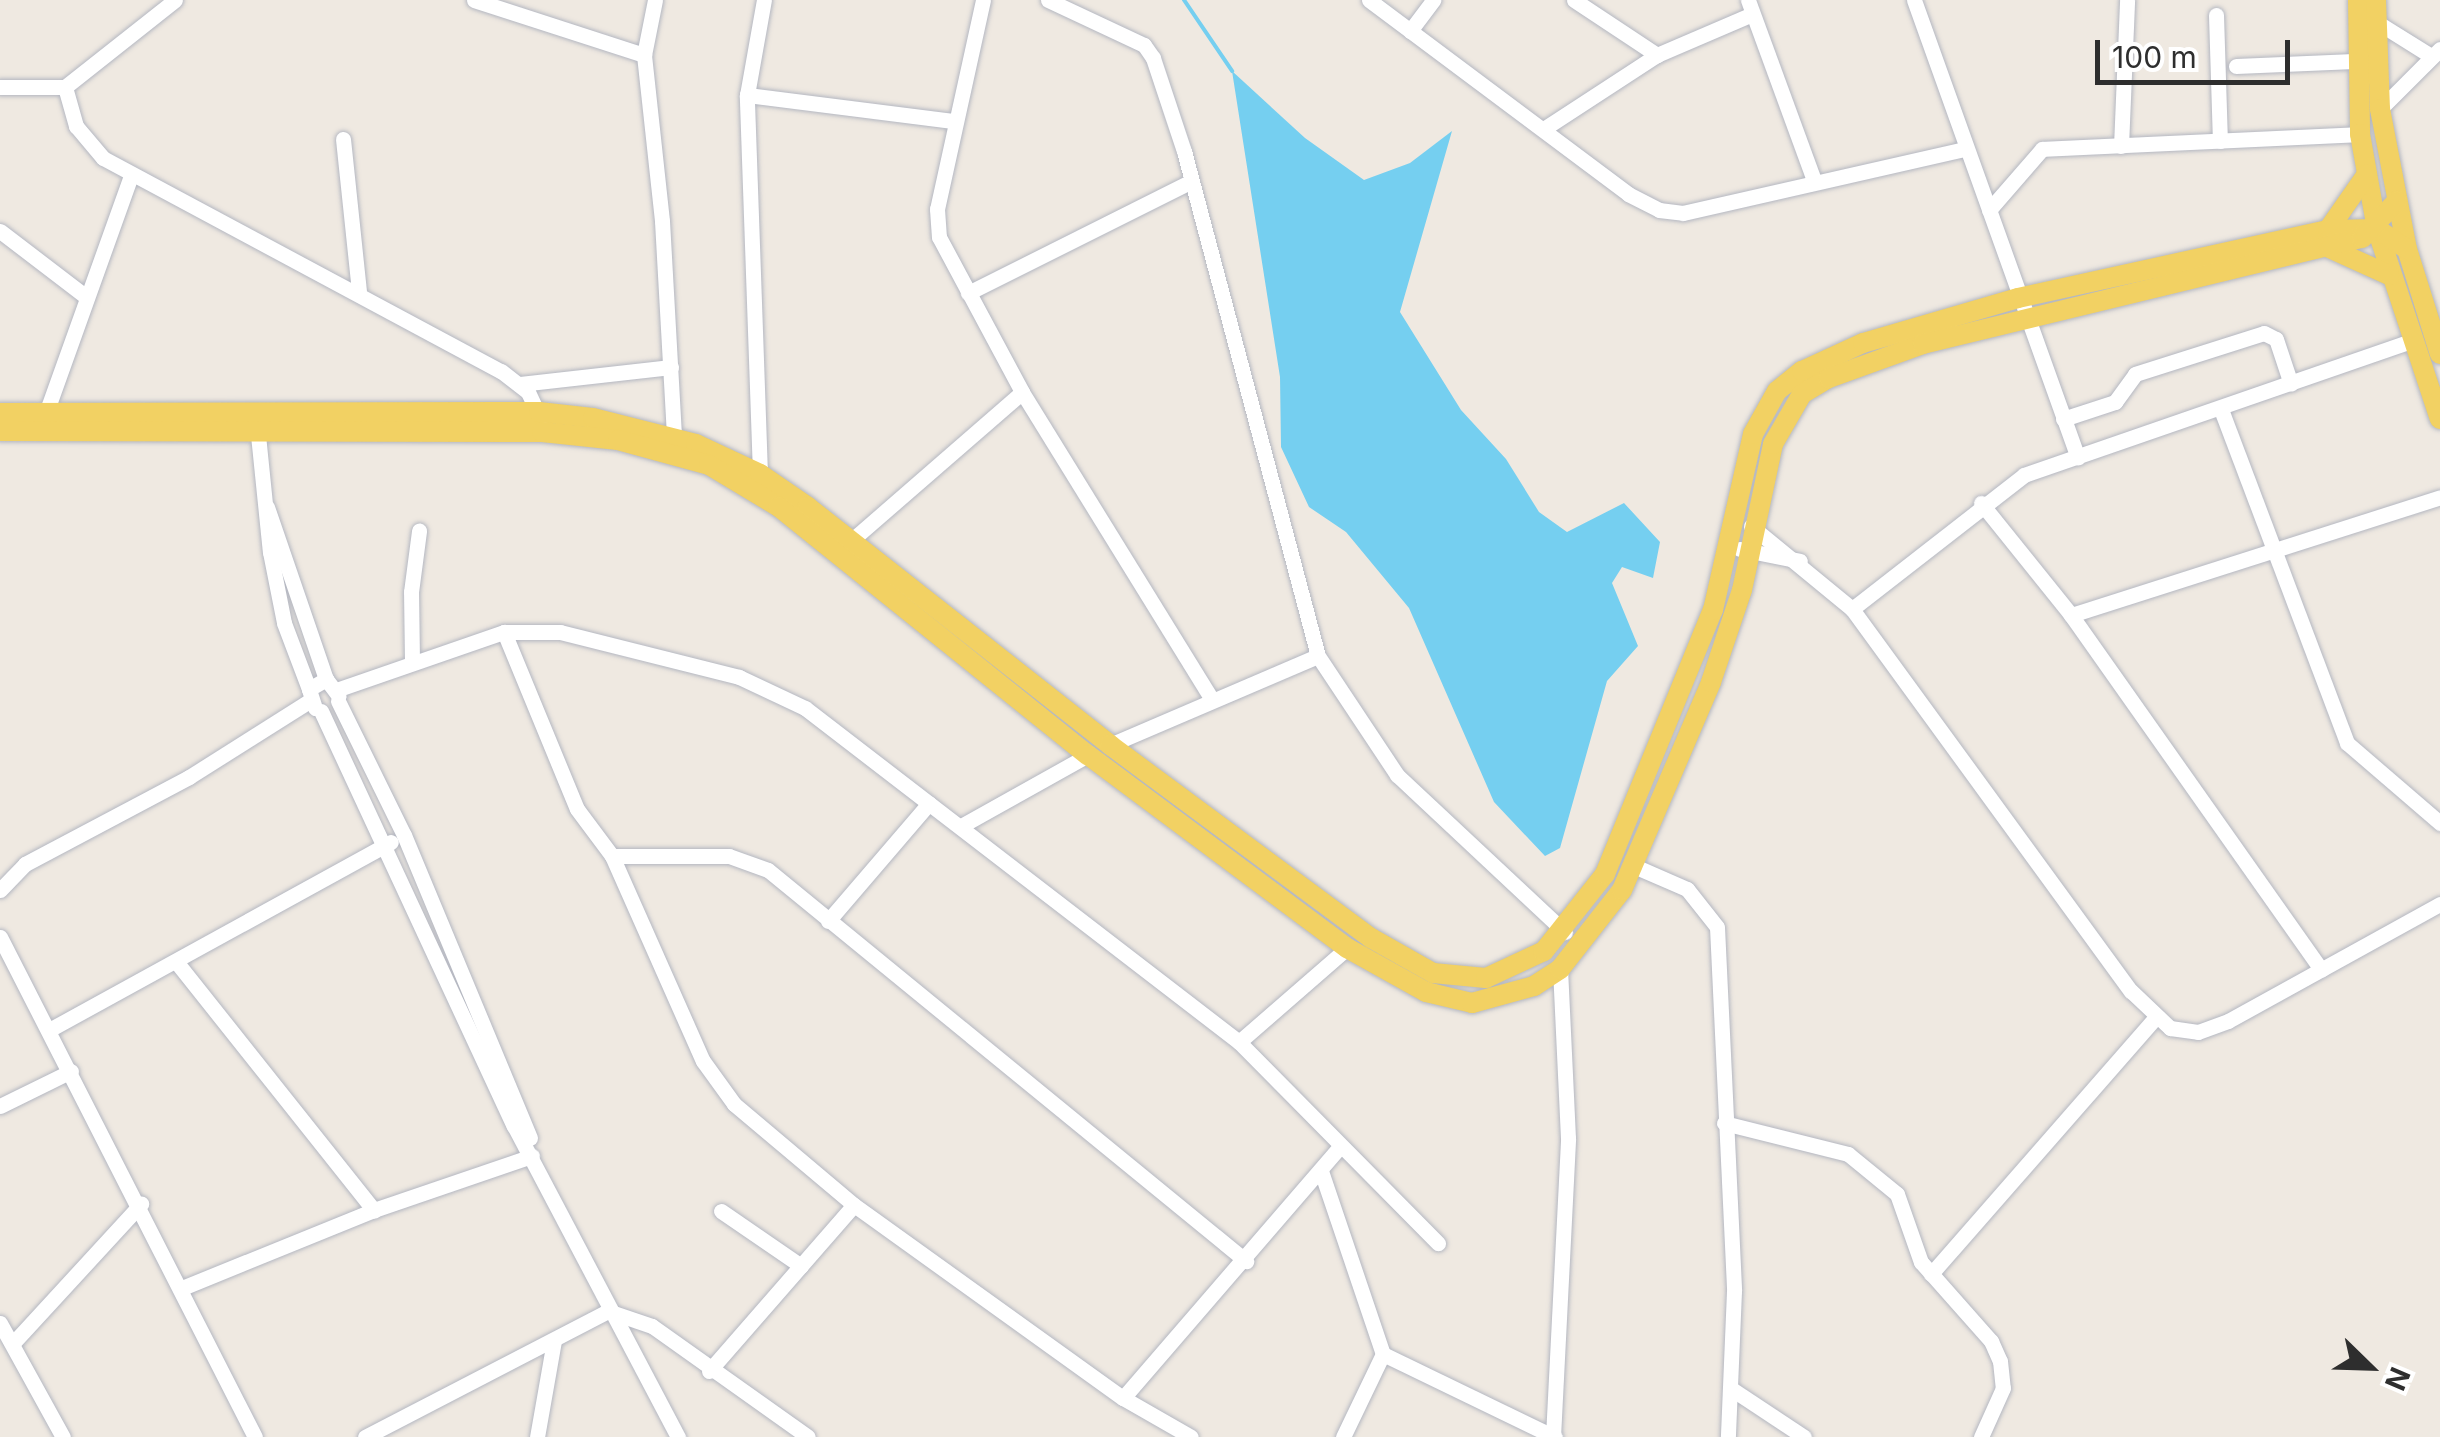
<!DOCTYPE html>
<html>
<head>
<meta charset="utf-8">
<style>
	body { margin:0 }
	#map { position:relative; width:2440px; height:1437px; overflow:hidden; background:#efe9e1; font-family:Inter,sans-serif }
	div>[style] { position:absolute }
	.water>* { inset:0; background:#75cff0 }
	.stream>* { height:4px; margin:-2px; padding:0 2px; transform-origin:2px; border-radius:2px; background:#75cff0 }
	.roads { filter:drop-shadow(0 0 2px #b4b7c1) drop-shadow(0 0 2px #b4b7c1) }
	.minor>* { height:15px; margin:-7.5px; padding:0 7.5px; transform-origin:7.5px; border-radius:7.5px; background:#fff }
	.major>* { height:20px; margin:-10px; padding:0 10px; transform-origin:10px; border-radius:10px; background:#f2d163 }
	span { translate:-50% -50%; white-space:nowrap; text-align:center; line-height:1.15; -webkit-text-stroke:8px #fff; paint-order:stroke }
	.north { position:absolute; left:2320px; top:1317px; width:100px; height:100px; -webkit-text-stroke:8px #fff; paint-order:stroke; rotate:113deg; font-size:28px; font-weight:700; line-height:40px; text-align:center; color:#2e2e2e }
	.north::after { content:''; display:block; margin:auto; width:35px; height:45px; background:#2e2e2e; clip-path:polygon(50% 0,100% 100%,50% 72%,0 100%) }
	.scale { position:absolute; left:2095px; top:40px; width:195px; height:45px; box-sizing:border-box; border:5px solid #2e2e2e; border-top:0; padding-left:12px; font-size:30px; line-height:35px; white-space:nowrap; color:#2e2e2e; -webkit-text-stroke:8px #fff; paint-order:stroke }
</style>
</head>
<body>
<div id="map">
	<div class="water">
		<div style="clip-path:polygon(1232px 71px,1305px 138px,1364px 180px,1410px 163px,1452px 131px,1400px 312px,1461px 410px,1506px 459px,1539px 512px,1567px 532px,1624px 503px,1660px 542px,1653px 578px,1622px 567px,1612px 583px,1638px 646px,1607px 681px,1560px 848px,1545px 856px,1494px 802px,1409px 608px,1346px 532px,1309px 507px,1281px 447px,1280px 377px)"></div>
	</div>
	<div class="stream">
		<div style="left:1184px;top:0;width:86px;rotate:55.9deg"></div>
	</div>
	<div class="roads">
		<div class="minor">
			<div style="left:474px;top:0;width:179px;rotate:17.9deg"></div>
			<div style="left:655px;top:0;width:56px;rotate:101.3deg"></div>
			<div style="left:644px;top:55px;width:167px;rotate:83.8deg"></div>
			<div style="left:662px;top:221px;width:215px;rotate:86.8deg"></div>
			<div style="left:983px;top:0;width:214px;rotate:102.4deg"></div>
			<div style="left:937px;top:209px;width:28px;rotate:86deg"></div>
			<div style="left:939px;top:237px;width:176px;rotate:61.8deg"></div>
			<div style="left:1022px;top:392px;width:360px;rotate:58.3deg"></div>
			<div style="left:1048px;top:0;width:106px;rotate:25.1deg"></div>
			<div style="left:1144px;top:45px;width:16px;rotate:55deg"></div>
			<div style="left:1153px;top:58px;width:98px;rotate:71.6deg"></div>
			<div style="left:1184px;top:151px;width:522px;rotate:75.14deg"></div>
			<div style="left:1318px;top:656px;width:143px;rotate:56.4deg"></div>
			<div style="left:1397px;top:775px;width:230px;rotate:43.1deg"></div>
			<div style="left:1369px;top:0;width:324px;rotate:36.8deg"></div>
			<div style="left:1628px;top:194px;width:35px;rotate:27deg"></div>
			<div style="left:1659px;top:210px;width:24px;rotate:7deg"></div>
			<div style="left:1683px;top:213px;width:289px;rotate:-12.8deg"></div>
			<div style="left:1574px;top:0;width:100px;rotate:33.5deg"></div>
			<div style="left:1748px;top:0;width:192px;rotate:69.9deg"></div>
			<div style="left:1914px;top:0;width:486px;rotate:70.3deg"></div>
			<div style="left:2216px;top:15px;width:126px;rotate:88.2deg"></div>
			<div style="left:2375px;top:21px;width:62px;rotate:31.9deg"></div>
			<div style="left:1410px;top:31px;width:39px;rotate:-53deg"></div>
			<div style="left:2236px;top:66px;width:118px;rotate:-2.4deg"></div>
			<div style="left:0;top:87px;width:65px"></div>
			<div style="left:65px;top:87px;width:140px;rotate:-38.3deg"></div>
			<div style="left:65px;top:87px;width:41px;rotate:74.2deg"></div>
			<div style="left:76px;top:126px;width:42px;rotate:49.8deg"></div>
			<div style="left:103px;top:158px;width:451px;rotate:28.2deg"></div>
			<div style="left:501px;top:371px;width:34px;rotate:38deg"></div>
			<div style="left:528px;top:392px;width:29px;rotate:65deg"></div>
			<div style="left:747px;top:95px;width:208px;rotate:7.2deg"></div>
			<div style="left:2380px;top:109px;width:85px;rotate:-45deg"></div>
			<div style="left:1545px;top:128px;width:134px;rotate:-33.1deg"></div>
			<div style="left:1657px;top:55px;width:103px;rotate:-23.3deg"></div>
			<div style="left:343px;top:139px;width:153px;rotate:84deg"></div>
			<div style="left:2121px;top:146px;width:146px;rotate:-87.6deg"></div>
			<div style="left:1989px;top:210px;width:81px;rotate:-49deg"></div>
			<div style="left:2042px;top:149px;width:318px;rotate:-2.7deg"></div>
			<div style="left:0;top:231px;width:107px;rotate:37.4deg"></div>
			<div style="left:968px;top:293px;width:250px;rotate:-26.6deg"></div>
			<div style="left:520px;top:384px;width:152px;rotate:-6.4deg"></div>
			<div style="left:2222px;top:412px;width:354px;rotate:69.3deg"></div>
			<div style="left:2347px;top:743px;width:123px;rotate:40.7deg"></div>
			<div style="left:46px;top:413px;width:253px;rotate:-70.3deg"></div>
			<div style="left:2063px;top:419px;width:55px;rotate:-18.1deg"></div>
			<div style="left:2115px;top:402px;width:34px;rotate:-54deg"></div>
			<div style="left:2135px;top:374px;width:135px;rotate:-17.6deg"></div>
			<div style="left:2264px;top:333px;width:13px;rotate:27deg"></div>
			<div style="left:2276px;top:339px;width:47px;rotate:71.6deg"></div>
			<div style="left:257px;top:425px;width:128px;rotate:84.2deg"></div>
			<div style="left:270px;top:552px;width:72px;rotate:78.8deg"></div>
			<div style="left:284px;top:623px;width:71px;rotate:69.3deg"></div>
			<div style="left:760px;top:474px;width:379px;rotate:-92deg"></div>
			<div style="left:747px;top:95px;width:97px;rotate:-79.9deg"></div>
			<div style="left:1981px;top:503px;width:144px;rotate:51.2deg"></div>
			<div style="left:2071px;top:615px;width:434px;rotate:54.8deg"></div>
			<div style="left:267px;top:507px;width:182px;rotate:71.1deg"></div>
			<div style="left:326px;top:679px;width:21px;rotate:53deg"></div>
			<div style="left:1751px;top:526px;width:131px;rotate:39.4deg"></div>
			<div style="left:1852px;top:609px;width:473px;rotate:53.9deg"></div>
			<div style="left:2131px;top:991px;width:54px;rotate:43.5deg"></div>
			<div style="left:2170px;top:1028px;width:28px;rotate:8deg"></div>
			<div style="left:2198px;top:1032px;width:32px;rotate:-20deg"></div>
			<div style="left:2228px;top:1021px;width:242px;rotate:-28.9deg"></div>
			<div style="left:852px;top:540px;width:225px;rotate:-41deg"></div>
			<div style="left:1740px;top:549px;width:61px;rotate:11.3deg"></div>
			<div style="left:1852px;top:609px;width:218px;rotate:-37.9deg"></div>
			<div style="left:2024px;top:475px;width:407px;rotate:-19.1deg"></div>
			<div style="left:2071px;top:615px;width:387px;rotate:-17.7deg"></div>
			<div style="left:504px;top:632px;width:191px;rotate:67.6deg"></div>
			<div style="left:577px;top:809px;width:59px;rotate:53.3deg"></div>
			<div style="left:612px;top:856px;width:117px"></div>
			<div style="left:729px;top:856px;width:41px;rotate:19.7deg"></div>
			<div style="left:768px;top:870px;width:618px;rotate:39.28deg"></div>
			<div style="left:412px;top:661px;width:69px;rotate:-90.8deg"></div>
			<div style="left:411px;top:592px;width:62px;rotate:-82.5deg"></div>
			<div style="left:339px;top:689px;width:175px;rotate:-19.1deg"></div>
			<div style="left:504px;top:632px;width:56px"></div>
			<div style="left:560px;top:632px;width:185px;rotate:14.1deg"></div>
			<div style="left:739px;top:677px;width:73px;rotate:25.2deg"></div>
			<div style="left:805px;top:708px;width:548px;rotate:37.58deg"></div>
			<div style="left:1239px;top:1042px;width:283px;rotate:45.3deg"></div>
			<div style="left:338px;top:701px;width:149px;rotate:63.8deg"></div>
			<div style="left:404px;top:835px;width:328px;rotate:67.4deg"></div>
			<div style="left:315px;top:708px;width:20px;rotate:-108deg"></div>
			<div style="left:309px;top:689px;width:20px;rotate:-30deg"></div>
			<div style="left:321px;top:711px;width:458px;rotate:65.1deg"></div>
			<div style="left:514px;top:1126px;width:352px;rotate:62.2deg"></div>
			<div style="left:1110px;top:745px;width:226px;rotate:-23.2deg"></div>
			<div style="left:961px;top:826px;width:145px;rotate:-29.2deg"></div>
			<div style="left:612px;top:856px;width:224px;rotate:66.1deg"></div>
			<div style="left:703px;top:1061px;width:53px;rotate:54.2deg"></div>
			<div style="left:734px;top:1104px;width:157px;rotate:40.1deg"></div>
			<div style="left:854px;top:1205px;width:331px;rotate:35.7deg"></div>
			<div style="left:1123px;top:1398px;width:78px;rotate:29.8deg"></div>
			<div style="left:1634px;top:866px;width:58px;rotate:23.5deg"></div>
			<div style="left:1687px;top:889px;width:48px;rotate:51.7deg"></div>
			<div style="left:1717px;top:927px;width:364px;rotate:87.3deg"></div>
			<div style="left:1734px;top:1291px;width:146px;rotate:92.4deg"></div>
			<div style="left:0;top:890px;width:36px;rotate:-46deg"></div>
			<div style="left:25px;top:864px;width:186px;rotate:-27.9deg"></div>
			<div style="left:189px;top:777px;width:142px;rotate:-32.3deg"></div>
			<div style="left:828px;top:921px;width:155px;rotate:-49.4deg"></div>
			<div style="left:0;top:937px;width:561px;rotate:62.98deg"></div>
			<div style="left:178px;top:964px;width:315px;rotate:51.5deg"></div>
			<div style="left:49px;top:1030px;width:390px;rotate:-28.8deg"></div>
			<div style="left:1239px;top:1042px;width:143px;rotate:-41deg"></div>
			<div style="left:0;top:1106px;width:79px;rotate:-26.2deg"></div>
			<div style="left:1724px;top:1123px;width:128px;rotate:14deg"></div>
			<div style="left:1848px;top:1154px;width:63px;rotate:39.2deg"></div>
			<div style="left:1897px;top:1194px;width:72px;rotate:70.6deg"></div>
			<div style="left:1921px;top:1262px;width:106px;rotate:48.5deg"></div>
			<div style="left:1991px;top:1341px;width:22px;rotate:66deg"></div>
			<div style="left:2000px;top:1361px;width:27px;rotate:84deg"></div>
			<div style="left:2003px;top:1388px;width:54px;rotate:114.2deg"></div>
			<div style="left:1321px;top:1171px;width:193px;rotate:71.3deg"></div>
			<div style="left:721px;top:1211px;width:97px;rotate:34.5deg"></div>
			<div style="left:1931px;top:1274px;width:339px;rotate:-48.8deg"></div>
			<div style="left:182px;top:1288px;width:207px;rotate:-22.1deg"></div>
			<div style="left:374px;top:1210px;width:167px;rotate:-18.9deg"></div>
			<div style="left:0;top:1323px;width:130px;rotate:61.1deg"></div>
			<div style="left:14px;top:1342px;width:188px;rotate:-47.4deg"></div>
			<div style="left:709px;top:1371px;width:220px;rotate:-48.9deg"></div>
			<div style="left:1733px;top:1390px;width:85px;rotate:33.5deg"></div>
			<div style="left:1123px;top:1398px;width:330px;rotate:-49.2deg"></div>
			<div style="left:365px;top:1437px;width:274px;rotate:-27.4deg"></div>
			<div style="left:608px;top:1311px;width:46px;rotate:18.8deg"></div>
			<div style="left:652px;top:1326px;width:191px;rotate:35.4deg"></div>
			<div style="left:537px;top:1437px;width:97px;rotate:-80deg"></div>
			<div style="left:1343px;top:1437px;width:92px;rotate:-64.3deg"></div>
			<div style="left:1383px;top:1354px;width:191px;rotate:25.8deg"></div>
			<div style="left:1553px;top:1437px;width:299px;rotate:-87.1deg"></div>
			<div style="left:1568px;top:1138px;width:169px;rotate:-92.7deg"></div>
		</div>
		<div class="major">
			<div style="left:2358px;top:0;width:134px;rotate:89.1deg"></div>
			<div style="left:2360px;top:134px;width:97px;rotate:79.9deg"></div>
			<div style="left:2377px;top:229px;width:200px;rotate:71.7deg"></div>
			<div style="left:2376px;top:0;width:109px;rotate:87.9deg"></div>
			<div style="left:2380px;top:109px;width:143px;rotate:79.1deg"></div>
			<div style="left:2407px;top:249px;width:110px;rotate:72.6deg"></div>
			<div style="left:2328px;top:230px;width:68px;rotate:-55.1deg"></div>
			<div style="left:2329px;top:248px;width:66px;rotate:24.2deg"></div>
			<div style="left:0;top:413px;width:539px;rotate:-0.11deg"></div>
			<div style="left:539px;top:412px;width:54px;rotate:6.3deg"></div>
			<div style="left:593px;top:418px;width:106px;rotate:14.2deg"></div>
			<div style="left:696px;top:444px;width:71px;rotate:25.1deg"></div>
			<div style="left:760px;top:474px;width:58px;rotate:34.5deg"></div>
			<div style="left:808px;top:507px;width:385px;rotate:38.2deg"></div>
			<div style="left:1110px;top:745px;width:325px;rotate:36.5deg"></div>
			<div style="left:1371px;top:938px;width:71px;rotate:29.4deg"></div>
			<div style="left:1433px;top:973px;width:53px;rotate:5.4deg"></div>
			<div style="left:1486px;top:978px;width:64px;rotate:-25deg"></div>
			<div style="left:1544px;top:951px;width:98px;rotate:-51.6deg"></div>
			<div style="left:1605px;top:874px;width:285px;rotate:-67.8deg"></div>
			<div style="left:1713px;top:610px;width:180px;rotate:-77.2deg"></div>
			<div style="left:1753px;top:434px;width:49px;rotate:-60.8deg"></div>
			<div style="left:1777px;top:391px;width:32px;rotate:-39deg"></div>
			<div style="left:1802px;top:371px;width:67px;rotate:-24.7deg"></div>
			<div style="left:1863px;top:343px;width:161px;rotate:-16.2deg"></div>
			<div style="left:2018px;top:298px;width:317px;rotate:-12.4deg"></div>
			<div style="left:2328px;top:230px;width:49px;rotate:-1.2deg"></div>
			<div style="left:2377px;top:229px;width:36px;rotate:34deg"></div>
			<div style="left:0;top:431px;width:542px;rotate:0.11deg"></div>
			<div style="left:542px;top:432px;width:76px;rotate:6deg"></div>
			<div style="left:618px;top:440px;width:94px;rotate:15.4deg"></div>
			<div style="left:709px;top:465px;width:82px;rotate:31deg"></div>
			<div style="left:779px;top:507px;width:396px;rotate:38.8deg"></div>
			<div style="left:1088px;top:755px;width:323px;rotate:36.7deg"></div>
			<div style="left:1347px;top:948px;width:90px;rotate:29.1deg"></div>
			<div style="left:1426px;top:992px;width:47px;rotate:13.4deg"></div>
			<div style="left:1472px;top:1003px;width:64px;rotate:-15.3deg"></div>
			<div style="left:1534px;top:986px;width:31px;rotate:-33deg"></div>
			<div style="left:1560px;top:969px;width:100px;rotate:-51.9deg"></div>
			<div style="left:1622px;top:890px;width:226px;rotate:-66.8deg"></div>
			<div style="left:1711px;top:682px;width:97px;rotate:-71.4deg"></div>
			<div style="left:1742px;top:590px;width:149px;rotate:-78deg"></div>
			<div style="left:1773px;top:444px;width:58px;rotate:-59.9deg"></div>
			<div style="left:1802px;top:394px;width:31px;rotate:-31deg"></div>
			<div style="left:1829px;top:378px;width:100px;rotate:-19.9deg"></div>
			<div style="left:1923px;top:344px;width:452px;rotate:-13.6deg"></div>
			<div style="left:2362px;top:238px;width:51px;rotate:-46.6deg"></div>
		</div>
	</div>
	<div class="north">N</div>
	<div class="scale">100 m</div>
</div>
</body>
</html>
